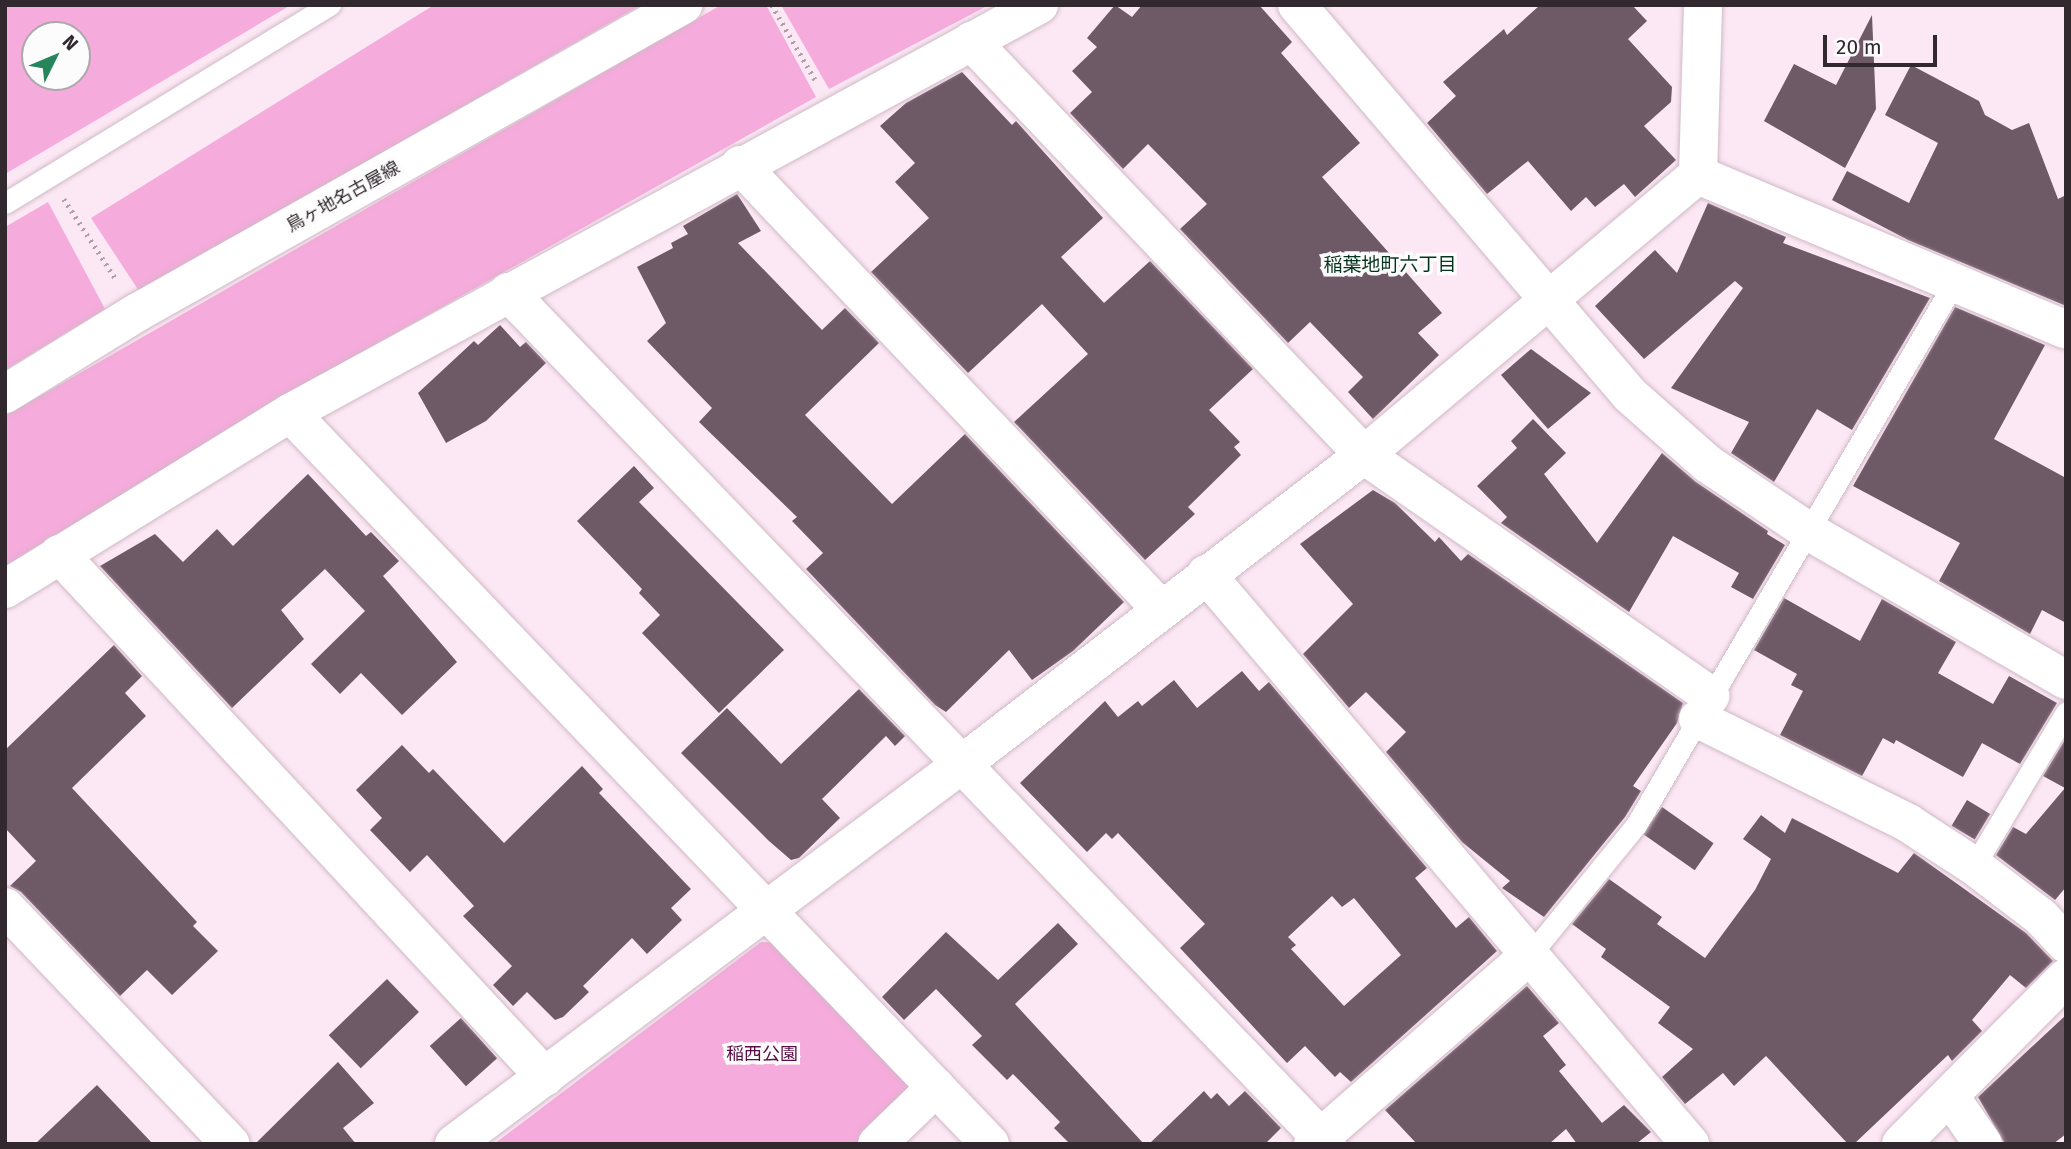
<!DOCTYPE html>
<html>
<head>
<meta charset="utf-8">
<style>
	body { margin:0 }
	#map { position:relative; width:2071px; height:1149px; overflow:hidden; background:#fce8f4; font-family:"Fira Sans","Noto Sans JP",sans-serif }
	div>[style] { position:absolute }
	.green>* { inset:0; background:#f5abdb }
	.building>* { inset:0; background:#6e5966; transform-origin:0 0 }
	.path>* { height:4.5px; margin-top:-2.25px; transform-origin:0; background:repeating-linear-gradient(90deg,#ae9ea8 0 2px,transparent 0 7px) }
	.roads { filter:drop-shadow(0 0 2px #d0b9c7) drop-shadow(0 0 2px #d0b9c7) }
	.lane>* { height:21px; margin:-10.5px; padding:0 10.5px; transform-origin:10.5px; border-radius:10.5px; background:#fff }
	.street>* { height:38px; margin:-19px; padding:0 19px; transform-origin:19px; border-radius:19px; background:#fff }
	.secondary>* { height:38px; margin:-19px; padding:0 19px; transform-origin:19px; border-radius:19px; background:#fff }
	span { translate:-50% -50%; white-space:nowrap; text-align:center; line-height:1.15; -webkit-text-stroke:7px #fcfcfc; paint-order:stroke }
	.street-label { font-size:18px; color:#32292f }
	.park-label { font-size:18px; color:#590d46 }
	.neighbourhood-label { font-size:19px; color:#063421 }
	.frame { position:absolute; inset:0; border:7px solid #32292f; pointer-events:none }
	.north { position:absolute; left:21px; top:21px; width:70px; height:70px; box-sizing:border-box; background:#fcfcfc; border:2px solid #aba8aa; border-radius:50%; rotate:47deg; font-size:19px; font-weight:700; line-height:28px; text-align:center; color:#32292f }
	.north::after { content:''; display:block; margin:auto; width:24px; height:32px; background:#27855c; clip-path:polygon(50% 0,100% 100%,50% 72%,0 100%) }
	.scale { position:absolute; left:1823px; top:35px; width:114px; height:32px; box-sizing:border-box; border:4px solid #32292f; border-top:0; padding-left:9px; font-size:21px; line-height:24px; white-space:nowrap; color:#32292f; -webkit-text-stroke:5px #fcfcfc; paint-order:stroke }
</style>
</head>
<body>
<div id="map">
	<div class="green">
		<div style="clip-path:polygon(evenodd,5px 5px,291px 5px,5px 174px,5px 5px,77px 35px,77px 77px,35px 77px,35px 35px,77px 35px)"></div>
		<div style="clip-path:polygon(434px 5px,641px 5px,139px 291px,91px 218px)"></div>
		<div style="clip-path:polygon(721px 5px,766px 5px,816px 97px,287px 394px,5px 566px,5px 416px)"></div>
		<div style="clip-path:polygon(781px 5px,989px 5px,829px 89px)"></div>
		<div style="clip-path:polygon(48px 202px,105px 309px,5px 370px,5px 227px)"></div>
		<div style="clip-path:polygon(761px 942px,779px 943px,910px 1078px,910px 1097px,860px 1144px,494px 1144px)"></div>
	</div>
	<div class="building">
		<div style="clip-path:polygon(1115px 5px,1132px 17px,1142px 5px,1259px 5px,1292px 42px,1281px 53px,1360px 143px,1322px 177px,1442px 313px,1418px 333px,1439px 355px,1373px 419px,1348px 392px,1363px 377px,1310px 322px,1288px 343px,1180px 229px,1207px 204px,1148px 144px,1123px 169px,1070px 113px,1092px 92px,1072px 71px,1097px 47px,1087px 38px)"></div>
		<div style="clip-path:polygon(1540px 5px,1632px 5px,1647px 21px,1628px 39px,1672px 87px,1671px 102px,1644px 126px,1676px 160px,1635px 197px,1624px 184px,1595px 207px,1586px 197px,1571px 211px,1528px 161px,1487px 194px,1427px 123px,1456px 96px,1443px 82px,1504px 29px,1507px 35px)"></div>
		<div style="clip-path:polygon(1872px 15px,1876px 109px,1845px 168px,1764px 121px,1794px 64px,1836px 85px)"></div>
		<div style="clip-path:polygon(1911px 65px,1979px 101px,1985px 115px,2012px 130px,2029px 123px,2058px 199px,2066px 195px,2066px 306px,1908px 240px,1832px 200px,1847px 171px,1909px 203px,1938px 143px,1885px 115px)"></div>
		<div style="clip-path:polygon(962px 72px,1012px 125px,1016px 121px,1103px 218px,1061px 257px,1104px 303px,1150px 261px,1253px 369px,1209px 410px,1240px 442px,1234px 447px,1241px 455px,1188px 507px,1195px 514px,1145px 560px,1014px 422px,1088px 354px,1042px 304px,968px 373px,871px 272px,929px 218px,895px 182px,915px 163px,880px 126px,906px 103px)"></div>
		<div style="clip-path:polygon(737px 194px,761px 231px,738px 243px,822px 330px,845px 308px,879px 343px,805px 415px,892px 504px,965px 434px,1124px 602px,1073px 651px,1032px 680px,1009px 650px,946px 712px,935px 705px,806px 569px,823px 553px,792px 521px,797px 517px,699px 422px,712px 408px,647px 341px,666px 323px,637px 267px,673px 248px,671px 243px,688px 234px,683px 226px)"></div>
		<div style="clip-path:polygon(1708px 203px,1786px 237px,1783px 243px,1930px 298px,1852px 430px,1817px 409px,1774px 482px,1731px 453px,1749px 422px,1671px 388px,1743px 288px,1735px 281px,1644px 359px,1595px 306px,1655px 250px,1677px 273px)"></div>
		<div style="clip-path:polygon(1955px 307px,2045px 345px,1994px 439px,2066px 478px,2066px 623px,2042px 610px,2030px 634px,1939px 581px,1960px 543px,1853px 486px)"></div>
		<div style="clip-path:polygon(500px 325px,520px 347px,526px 342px,546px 363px,486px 421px,446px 443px,418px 393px,474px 341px,478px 345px)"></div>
		<div style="clip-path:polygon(1531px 349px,1591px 393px,1548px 429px,1501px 375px)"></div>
		<div style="clip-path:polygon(1533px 419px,1566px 453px,1544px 474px,1597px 543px,1662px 453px,1696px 482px,1768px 531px,1767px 534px,1785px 545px,1753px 599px,1731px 587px,1739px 573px,1673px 536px,1629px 612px,1501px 523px,1507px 517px,1477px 486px,1517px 448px,1511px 441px)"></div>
		<div style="clip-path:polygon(634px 466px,654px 488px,639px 502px,784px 650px,719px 713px,642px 633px,660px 615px,639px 593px,642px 589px,577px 521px)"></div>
		<div style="clip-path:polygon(308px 474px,366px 536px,371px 532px,399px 561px,383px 576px,457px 662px,402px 715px,361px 673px,340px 694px,311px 664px,365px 611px,325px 569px,281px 610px,304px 639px,232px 708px,100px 566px,155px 534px,183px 562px,217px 529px,233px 546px)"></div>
		<div style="clip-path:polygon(1373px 490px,1395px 503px,1435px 542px,1439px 537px,1461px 561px,1468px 554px,1683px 703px,1677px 723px,1633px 786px,1641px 791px,1625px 817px,1544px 917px,1502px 888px,1510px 881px,1462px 842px,1386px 752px,1406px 732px,1366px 692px,1349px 708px,1303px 654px,1353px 604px,1300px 544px)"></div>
		<div style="clip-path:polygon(1784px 598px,1860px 641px,1882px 599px,1956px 642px,1938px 673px,1993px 704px,2009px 676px,2057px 703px,2020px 764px,1982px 743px,1963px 777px,1896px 740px,1894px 744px,1883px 738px,1862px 776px,1780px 735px,1803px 691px,1791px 685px,1797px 674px,1754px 650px)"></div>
		<div style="clip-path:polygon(114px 645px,142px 676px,125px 693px,146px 716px,72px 788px,197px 922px,193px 926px,218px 951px,172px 995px,147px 970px,120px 996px,21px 892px,10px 886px,36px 861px,5px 828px,5px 750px)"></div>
		<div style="clip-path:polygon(evenodd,1242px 671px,1259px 691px,1269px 682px,1427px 868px,1415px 878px,1456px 928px,1469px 917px,1497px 951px,1351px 1082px,1340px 1072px,1335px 1077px,1305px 1046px,1287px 1063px,1180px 948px,1205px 924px,1118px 833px,1112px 839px,1106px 833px,1087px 852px,1020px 783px,1105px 701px,1118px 717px,1138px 701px,1142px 706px,1174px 680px,1197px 708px,1242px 671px,1332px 896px,1342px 907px,1354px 898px,1401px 955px,1344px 1006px,1291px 949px,1296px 945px,1288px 937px,1332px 896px)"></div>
		<div style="clip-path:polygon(859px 689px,905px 736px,895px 746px,886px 736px,822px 799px,840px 818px,799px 858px,791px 860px,769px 841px,681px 753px,727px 708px,781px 764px)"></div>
		<div style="clip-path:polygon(2066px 738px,2066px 887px,2055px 900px,1996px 855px,2013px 827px,2026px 834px,2065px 788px,2043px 776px)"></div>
		<div style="clip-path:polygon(402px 745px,429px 773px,433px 769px,504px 843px,582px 766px,603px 789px,599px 793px,691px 889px,671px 908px,682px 920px,647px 954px,632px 938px,583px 986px,589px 992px,563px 1017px,555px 1020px,527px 992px,513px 1006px,493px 985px,512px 966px,463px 916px,474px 906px,427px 855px,410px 872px,370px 830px,382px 818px,356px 790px)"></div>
		<div style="left:1967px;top:800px;width:27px;height:30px;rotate:31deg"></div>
		<div style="left:1662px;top:807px;width:63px;height:33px;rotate:35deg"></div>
		<div style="clip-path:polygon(1761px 815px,1785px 833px,1792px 818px,1898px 873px,1914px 853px,2026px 933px,2053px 961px,2026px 988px,2010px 975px,1972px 1020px,1982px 1031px,1952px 1061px,1948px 1055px,1854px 1144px,1848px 1144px,1766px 1056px,1734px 1086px,1723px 1073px,1685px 1104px,1662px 1077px,1693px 1049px,1658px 1023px,1670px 1007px,1601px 957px,1606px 949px,1572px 924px,1609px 879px,1662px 917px,1657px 924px,1705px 958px,1755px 890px,1771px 859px,1743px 839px)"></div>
		<div style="clip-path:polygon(1058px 923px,1078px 944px,1015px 1004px,1144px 1144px,1070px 1144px,1054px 1128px,1060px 1122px,1013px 1074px,1007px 1080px,972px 1045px,982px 1036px,936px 989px,904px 1020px,882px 997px,946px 932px,998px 980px)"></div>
		<div style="left:387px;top:979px;width:46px;height:81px;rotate:46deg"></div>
		<div style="clip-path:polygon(1527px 986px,1559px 1023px,1543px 1036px,1566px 1065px,1559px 1071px,1602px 1123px,1624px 1105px,1651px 1132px,1636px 1144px,1577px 1144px,1566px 1129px,1549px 1144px,1417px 1144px,1385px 1110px)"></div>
		<div style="clip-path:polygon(2066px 1015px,2066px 1134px,2053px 1144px,2005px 1144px,1978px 1097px)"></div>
		<div style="left:461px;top:1018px;width:54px;height:42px;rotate:48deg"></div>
		<div style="clip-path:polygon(338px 1062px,374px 1103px,343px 1128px,356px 1144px,255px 1144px)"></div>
		<div style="clip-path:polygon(97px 1085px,153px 1144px,35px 1144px)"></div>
		<div style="clip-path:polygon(1204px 1091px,1211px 1099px,1217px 1093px,1229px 1106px,1245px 1091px,1281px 1128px,1265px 1144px,1149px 1144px)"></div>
	</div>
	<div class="path">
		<div style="left:772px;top:5px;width:90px;rotate:60deg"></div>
		<div style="left:64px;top:199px;width:95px;rotate:57deg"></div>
	</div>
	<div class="roads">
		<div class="lane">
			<div style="left:5px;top:203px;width:381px;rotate:-31.4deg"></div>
			<div style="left:1974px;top:866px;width:179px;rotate:-59.1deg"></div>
			<div style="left:1530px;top:955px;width:168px;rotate:-50.8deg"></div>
			<div style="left:1636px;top:825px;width:631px;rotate:-59.61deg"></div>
		</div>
		<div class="street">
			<div style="left:1297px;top:5px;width:513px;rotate:49.51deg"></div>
			<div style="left:1630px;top:395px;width:104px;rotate:41.5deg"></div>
			<div style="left:1708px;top:464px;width:120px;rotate:33.8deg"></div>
			<div style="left:1808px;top:531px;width:298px;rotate:30deg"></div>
			<div style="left:971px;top:41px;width:571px;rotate:46.49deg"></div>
			<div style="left:1364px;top:455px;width:422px;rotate:34.8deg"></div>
			<div style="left:740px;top:165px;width:610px;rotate:46.53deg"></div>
			<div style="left:1698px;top:175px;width:399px;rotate:22.8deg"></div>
			<div style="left:508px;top:292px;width:1182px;rotate:46.13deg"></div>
			<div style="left:290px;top:413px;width:1012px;rotate:46.24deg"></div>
			<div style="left:59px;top:554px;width:714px;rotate:47.1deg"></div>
			<div style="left:1206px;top:574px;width:748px;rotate:49.66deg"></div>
			<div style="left:5px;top:589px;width:335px;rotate:-31.7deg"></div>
			<div style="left:290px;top:413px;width:853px;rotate:-28.58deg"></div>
			<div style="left:1698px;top:719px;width:234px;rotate:26.3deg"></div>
			<div style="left:1908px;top:823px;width:79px;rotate:33.1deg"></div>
			<div style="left:1974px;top:866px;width:84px;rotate:37.3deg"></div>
			<div style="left:2041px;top:917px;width:37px;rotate:47deg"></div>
			<div style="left:5px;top:907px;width:327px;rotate:46.4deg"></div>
			<div style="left:1951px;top:1098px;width:56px;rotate:55.2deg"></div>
			<div style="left:454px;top:1144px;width:634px;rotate:-36.8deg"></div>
			<div style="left:962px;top:764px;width:507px;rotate:-37.55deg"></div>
			<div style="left:1364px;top:455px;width:436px;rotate:-40deg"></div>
			<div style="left:1698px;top:175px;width:170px;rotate:-88.3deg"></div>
			<div style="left:877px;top:1144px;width:82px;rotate:-44deg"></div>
			<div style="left:1313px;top:1144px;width:288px;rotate:-41.1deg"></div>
			<div style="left:1901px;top:1144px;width:234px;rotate:-45.2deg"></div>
		</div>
		<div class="secondary">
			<div style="left:5px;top:394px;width:156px;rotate:-31.7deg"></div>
			<div style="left:138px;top:312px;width:626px;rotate:-29.39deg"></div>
		</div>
	</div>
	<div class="street-label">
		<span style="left:343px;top:197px;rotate:-29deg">鳥ヶ地名古屋線</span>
	</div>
	<div class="park-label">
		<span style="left:762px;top:1054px">稲西公園</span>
	</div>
	<div class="neighbourhood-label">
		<span style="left:1390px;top:265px">稲葉地町六丁目</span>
	</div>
	<div class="frame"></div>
	<div class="north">N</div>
	<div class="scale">20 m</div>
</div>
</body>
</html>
